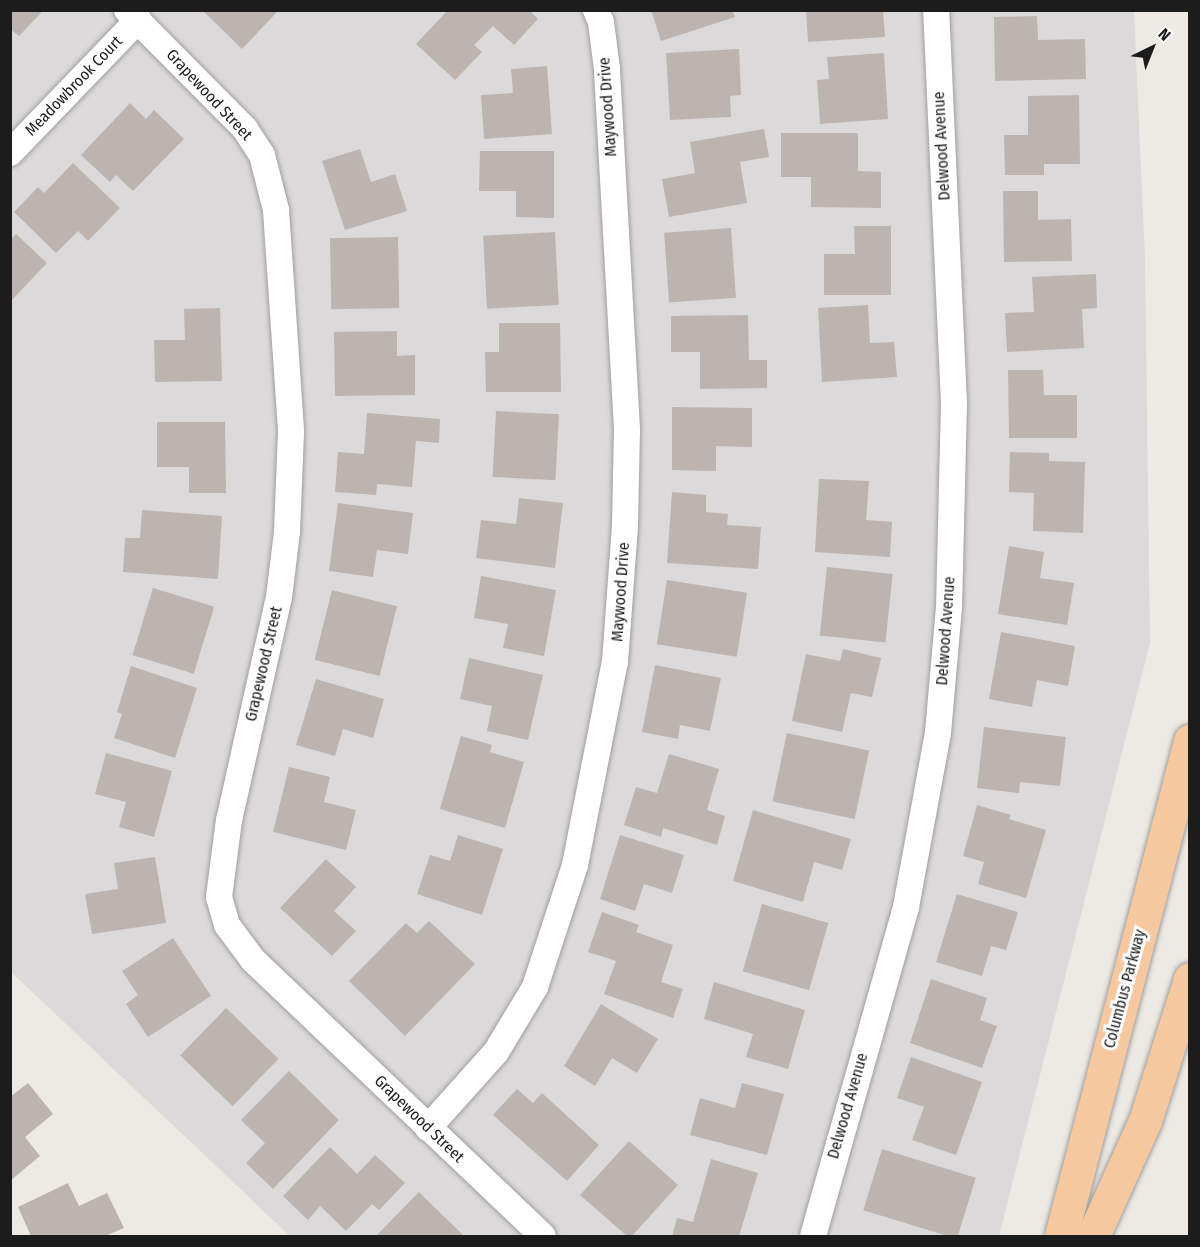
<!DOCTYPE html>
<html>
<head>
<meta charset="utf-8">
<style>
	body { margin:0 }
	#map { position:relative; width:1200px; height:1247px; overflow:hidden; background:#ede9e3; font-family:"Fira Sans Condensed",sans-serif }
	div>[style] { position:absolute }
	.residential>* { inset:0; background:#dbd9da }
	.building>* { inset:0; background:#bdb4b0; transform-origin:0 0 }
	.roads { filter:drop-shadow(0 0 2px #a0a0a0) drop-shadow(0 0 2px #a0a0a0) }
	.street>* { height:26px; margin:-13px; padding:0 13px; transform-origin:13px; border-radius:13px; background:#fff }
	.primary>* { height:33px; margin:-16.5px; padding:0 16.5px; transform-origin:16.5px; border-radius:16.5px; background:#f5c8a0 }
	span { translate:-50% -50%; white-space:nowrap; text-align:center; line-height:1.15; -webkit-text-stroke:6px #fff; paint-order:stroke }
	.street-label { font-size:16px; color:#1c1c1c }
	.frame { position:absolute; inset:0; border:12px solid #1c1c1c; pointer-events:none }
	.north { position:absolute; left:1122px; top:18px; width:60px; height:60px; -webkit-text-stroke:4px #fff; paint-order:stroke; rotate:43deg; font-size:16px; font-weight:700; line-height:24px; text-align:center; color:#1c1c1c }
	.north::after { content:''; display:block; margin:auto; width:21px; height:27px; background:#1c1c1c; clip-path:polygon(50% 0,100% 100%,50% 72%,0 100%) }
</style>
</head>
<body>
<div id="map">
	<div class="residential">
		<div style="clip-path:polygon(10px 11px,1134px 11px,1145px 260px,1150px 643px,999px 1236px,290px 1236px,11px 972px)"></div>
	</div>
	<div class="building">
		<div style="clip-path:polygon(10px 10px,39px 10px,41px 13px,19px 36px,10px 29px)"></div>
		<div style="clip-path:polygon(202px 10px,279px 10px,242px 49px)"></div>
		<div style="clip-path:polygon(448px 10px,529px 10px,538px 19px,514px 45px,493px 26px,474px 45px,482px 52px,455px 80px,416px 44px)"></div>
		<div style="clip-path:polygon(651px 10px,732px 10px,735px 17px,661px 41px)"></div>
		<div style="clip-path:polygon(806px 10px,883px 10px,885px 37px,808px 42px)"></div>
		<div style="clip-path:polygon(1037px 16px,1038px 40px,1085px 39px,1086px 79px,995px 81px,994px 17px)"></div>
		<div style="clip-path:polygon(739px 49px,741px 95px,730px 96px,731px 117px,670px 120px,666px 53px)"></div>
		<div style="clip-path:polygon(884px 53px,888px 119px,820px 124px,817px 80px,829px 79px,827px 57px)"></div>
		<div style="clip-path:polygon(547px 66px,552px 134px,484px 139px,481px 95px,513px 93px,511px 69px)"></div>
		<div style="clip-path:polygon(1079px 95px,1080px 164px,1044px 164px,1044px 175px,1005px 175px,1004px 135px,1028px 135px,1028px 96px)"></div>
		<div style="clip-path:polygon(130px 103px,146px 119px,154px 110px,184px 139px,133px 191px,116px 175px,110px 182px,81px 155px)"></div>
		<div style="clip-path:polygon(764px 129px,769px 157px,740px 162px,747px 203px,669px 217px,662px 179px,695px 173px,690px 142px)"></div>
		<div style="clip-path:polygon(781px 133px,858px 133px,858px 171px,881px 172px,881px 208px,811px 207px,811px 177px,781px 177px)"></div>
		<div style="clip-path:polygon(360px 149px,371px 182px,395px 174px,407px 211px,345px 230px,322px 161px)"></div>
		<div style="clip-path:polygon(480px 151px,554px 151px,554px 218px,516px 217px,516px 191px,479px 191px)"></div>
		<div style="clip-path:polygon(73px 163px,120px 208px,88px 241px,78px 231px,56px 253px,14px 212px,38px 187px,44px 193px)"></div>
		<div style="clip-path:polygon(1003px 191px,1038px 191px,1038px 220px,1071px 219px,1072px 261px,1004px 262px)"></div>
		<div style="clip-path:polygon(854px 226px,891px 226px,891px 295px,824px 295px,824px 254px,855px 254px)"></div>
		<div style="left:731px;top:228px;width:70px;height:67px;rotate:86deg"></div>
		<div style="left:555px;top:232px;width:73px;height:72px;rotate:87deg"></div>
		<div style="clip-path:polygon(16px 234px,47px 263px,10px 302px,10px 240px)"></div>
		<div style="left:398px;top:237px;width:71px;height:68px;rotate:89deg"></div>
		<div style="clip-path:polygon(1096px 274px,1097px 308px,1082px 309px,1084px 348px,1007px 352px,1005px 313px,1034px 312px,1032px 277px)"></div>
		<div style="clip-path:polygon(868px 305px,870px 343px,894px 342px,897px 377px,822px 382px,818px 308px)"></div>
		<div style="clip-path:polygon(220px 308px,222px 381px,155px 382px,154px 340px,185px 340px,184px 309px)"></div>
		<div style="clip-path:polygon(748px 315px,749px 360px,767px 360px,767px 388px,700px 389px,700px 352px,671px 352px,671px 316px)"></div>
		<div style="clip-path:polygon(499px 323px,560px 323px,561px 392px,486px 392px,485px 352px,499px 352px)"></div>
		<div style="clip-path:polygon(397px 331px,397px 356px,415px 355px,415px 395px,335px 396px,334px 332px)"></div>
		<div style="clip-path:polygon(1008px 370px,1043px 370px,1044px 395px,1077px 395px,1077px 438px,1009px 438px)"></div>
		<div style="clip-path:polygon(672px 407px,752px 408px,752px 447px,716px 446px,716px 471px,672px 470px)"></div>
		<div style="left:496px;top:411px;width:63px;height:66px;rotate:3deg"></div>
		<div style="clip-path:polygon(367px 413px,440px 419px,439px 443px,416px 441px,412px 487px,377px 484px,376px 495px,335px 492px,338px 452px,364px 454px)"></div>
		<div style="clip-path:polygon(157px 422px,225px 422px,226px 493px,189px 493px,189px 467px,157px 467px)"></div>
		<div style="clip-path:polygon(1010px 452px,1049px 453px,1049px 461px,1085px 462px,1083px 533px,1033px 531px,1034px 493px,1009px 492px)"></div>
		<div style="clip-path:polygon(819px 479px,869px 481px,866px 520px,892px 522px,890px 557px,815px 552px)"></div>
		<div style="clip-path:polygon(672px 492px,706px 495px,706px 512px,728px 514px,727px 525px,761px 527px,758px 569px,667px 563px)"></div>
		<div style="clip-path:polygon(519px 498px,563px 503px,555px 568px,476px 558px,481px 520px,516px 524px)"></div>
		<div style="clip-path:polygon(338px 503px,413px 513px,408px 554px,377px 550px,373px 577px,329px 571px)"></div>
		<div style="clip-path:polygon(142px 510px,222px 516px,218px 579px,123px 572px,125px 538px,140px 538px)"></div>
		<div style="clip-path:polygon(1009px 546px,1044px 552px,1040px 578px,1074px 583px,1067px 625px,998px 614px)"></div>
		<div style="left:827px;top:567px;width:66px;height:69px;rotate:6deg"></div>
		<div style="clip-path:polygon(481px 576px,556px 590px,544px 656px,503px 648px,508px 624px,474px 618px)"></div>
		<div style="left:667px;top:580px;width:81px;height:65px;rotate:9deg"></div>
		<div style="left:153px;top:588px;width:64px;height:70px;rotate:17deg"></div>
		<div style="left:332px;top:590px;width:67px;height:72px;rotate:14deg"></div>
		<div style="clip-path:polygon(1001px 632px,1075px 646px,1068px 686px,1037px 680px,1032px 707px,989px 699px)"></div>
		<div style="clip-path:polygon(843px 649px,881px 658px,872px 697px,851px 693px,842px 732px,792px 721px,806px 654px,840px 661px)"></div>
		<div style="clip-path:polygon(469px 658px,543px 675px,528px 740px,487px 731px,492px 706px,460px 699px)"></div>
		<div style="clip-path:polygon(655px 665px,721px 678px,710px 731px,680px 725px,678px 739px,642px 732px)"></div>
		<div style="clip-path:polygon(131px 666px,197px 688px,175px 758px,114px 738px,122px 714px,117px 712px)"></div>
		<div style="clip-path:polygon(316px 679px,384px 699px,373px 738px,343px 729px,335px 756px,296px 745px)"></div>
		<div style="clip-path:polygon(984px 727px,1066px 737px,1060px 786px,1020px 782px,1019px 793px,977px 788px)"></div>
		<div style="left:787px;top:733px;width:84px;height:70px;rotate:12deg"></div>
		<div style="clip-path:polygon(461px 736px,492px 745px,490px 752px,524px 762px,505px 828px,440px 809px)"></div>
		<div style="clip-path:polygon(106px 753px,172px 771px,154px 837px,119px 827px,126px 802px,95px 794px)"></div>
		<div style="clip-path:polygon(669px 754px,719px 769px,707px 810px,725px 816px,717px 845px,663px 828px,661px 837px,624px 825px,636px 787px,657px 793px)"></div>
		<div style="clip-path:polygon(289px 767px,330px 777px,324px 802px,356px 810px,346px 850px,273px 832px)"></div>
		<div style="clip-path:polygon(977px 805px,1011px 815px,1009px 819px,1046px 830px,1026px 898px,978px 884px,984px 862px,963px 856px)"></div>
		<div style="clip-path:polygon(753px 810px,851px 839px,842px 870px,814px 862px,803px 902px,733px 881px)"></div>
		<div style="clip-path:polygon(458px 835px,503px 849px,482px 915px,417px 894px,430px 855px,450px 861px)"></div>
		<div style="clip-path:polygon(620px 835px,684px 855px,672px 893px,644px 884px,635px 911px,600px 899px)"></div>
		<div style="clip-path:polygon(155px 857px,166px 923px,92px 934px,85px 894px,118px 889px,114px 863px)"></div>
		<div style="clip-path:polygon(326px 859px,356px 887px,334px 911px,356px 931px,332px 956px,280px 908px)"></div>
		<div style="clip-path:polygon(957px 894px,1018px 912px,1006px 950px,991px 946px,982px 976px,936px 962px)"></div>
		<div style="left:762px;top:904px;width:69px;height:70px;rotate:16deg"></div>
		<div style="clip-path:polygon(602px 912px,639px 925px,636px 932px,673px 945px,661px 982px,683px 989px,673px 1018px,604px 994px,616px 961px,588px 952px)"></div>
		<div style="clip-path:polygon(429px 921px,475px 964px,405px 1036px,349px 981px,406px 923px,417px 933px)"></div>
		<div style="clip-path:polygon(173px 938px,211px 996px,148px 1037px,126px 1004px,138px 995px,122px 971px)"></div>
		<div style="clip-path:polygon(931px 979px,987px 998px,980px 1020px,997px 1026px,982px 1068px,910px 1043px)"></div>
		<div style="clip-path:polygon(714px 982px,805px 1010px,788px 1069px,746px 1057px,753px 1034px,704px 1019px)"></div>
		<div style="clip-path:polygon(601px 1004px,658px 1039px,637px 1073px,612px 1058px,595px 1086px,564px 1066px)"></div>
		<div style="left:226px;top:1008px;width:73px;height:66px;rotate:44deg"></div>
		<div style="clip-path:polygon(911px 1057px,982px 1082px,956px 1155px,912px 1140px,924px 1107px,897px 1098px)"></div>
		<div style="clip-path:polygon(289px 1071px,339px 1120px,273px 1189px,246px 1163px,265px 1143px,241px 1120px)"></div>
		<div style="clip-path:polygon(28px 1083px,53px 1114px,25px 1137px,40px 1156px,10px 1181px,10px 1097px)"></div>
		<div style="clip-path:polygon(742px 1083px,784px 1094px,767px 1155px,690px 1135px,700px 1098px,735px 1108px)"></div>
		<div style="clip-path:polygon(517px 1089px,533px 1103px,542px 1093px,599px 1145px,567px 1181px,493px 1115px)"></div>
		<div style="clip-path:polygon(629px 1141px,678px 1185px,632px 1236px,627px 1236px,580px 1195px)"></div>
		<div style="clip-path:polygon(330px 1147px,357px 1174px,375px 1155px,405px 1183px,379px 1210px,372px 1204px,346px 1231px,320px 1206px,308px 1220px,283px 1196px)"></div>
		<div style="left:882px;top:1149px;width:98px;height:64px;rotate:17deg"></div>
		<div style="clip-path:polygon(711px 1159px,758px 1173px,739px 1236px,672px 1236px,677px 1218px,693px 1222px)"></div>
		<div style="clip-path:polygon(68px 1183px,79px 1206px,107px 1193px,124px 1228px,105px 1236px,31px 1236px,18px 1207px)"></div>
		<div style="clip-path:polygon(419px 1192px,463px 1235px,376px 1236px)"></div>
	</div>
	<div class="roads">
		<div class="street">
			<div style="left:127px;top:10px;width:168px;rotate:45.2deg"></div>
			<div style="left:245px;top:129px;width:31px;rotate:57deg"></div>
			<div style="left:262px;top:155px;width:57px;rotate:75.7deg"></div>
			<div style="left:276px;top:210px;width:223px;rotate:86.1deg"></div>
			<div style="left:291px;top:432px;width:100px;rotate:92.3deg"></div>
			<div style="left:287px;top:532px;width:65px;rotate:97deg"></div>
			<div style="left:279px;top:597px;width:229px;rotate:102.6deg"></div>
			<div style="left:229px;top:820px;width:78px;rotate:97.4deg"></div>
			<div style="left:219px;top:897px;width:29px;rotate:74deg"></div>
			<div style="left:227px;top:925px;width:44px;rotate:53.4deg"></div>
			<div style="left:253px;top:960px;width:400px;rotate:43.6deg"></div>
			<div style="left:10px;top:153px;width:185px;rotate:-46.1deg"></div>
			<div style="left:428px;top:1128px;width:102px;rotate:-48.2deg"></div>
			<div style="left:496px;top:1052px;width:76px;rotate:-59deg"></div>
			<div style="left:535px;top:987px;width:128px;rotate:-71.8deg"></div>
			<div style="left:575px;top:865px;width:207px;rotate:-78.9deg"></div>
			<div style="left:615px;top:662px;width:137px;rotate:-85.8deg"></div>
			<div style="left:625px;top:525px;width:96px;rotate:-88.8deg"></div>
			<div style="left:627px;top:429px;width:361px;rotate:-93.2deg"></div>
			<div style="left:607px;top:69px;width:47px;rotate:-97.3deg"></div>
			<div style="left:601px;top:22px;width:13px;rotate:-113deg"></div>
			<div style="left:813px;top:1236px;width:342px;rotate:-74.2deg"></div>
			<div style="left:906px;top:907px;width:177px;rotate:-79.6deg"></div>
			<div style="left:938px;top:733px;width:125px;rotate:-85deg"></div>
			<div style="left:949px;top:608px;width:205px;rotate:-88.6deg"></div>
			<div style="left:954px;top:403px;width:393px;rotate:-92.6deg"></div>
		</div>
		<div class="primary">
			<div style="left:1061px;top:1236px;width:512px;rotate:-75.39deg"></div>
			<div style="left:1093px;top:1236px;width:126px;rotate:-65.7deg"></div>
			<div style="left:1145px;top:1121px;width:149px;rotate:-72.4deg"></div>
		</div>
	</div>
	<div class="street-label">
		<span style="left:74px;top:86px;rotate:-46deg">Meadowbrook Court</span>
		<span style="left:209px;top:95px;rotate:47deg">Grapewood Street</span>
		<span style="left:608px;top:107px;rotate:-94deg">Maywood Drive</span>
		<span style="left:942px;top:146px;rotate:-93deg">Delwood Avenue</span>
		<span style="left:621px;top:592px;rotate:-86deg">Maywood Drive</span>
		<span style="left:946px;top:631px;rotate:-86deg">Delwood Avenue</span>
		<span style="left:264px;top:664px;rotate:-77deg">Grapewood Street</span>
		<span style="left:1125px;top:989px;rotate:-75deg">Columbus Parkway</span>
		<span style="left:848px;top:1106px;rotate:-74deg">Delwood Avenue</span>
		<span style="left:419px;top:1119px;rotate:44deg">Grapewood Street</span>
	</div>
	<div class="frame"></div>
	<div class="north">N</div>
</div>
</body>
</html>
